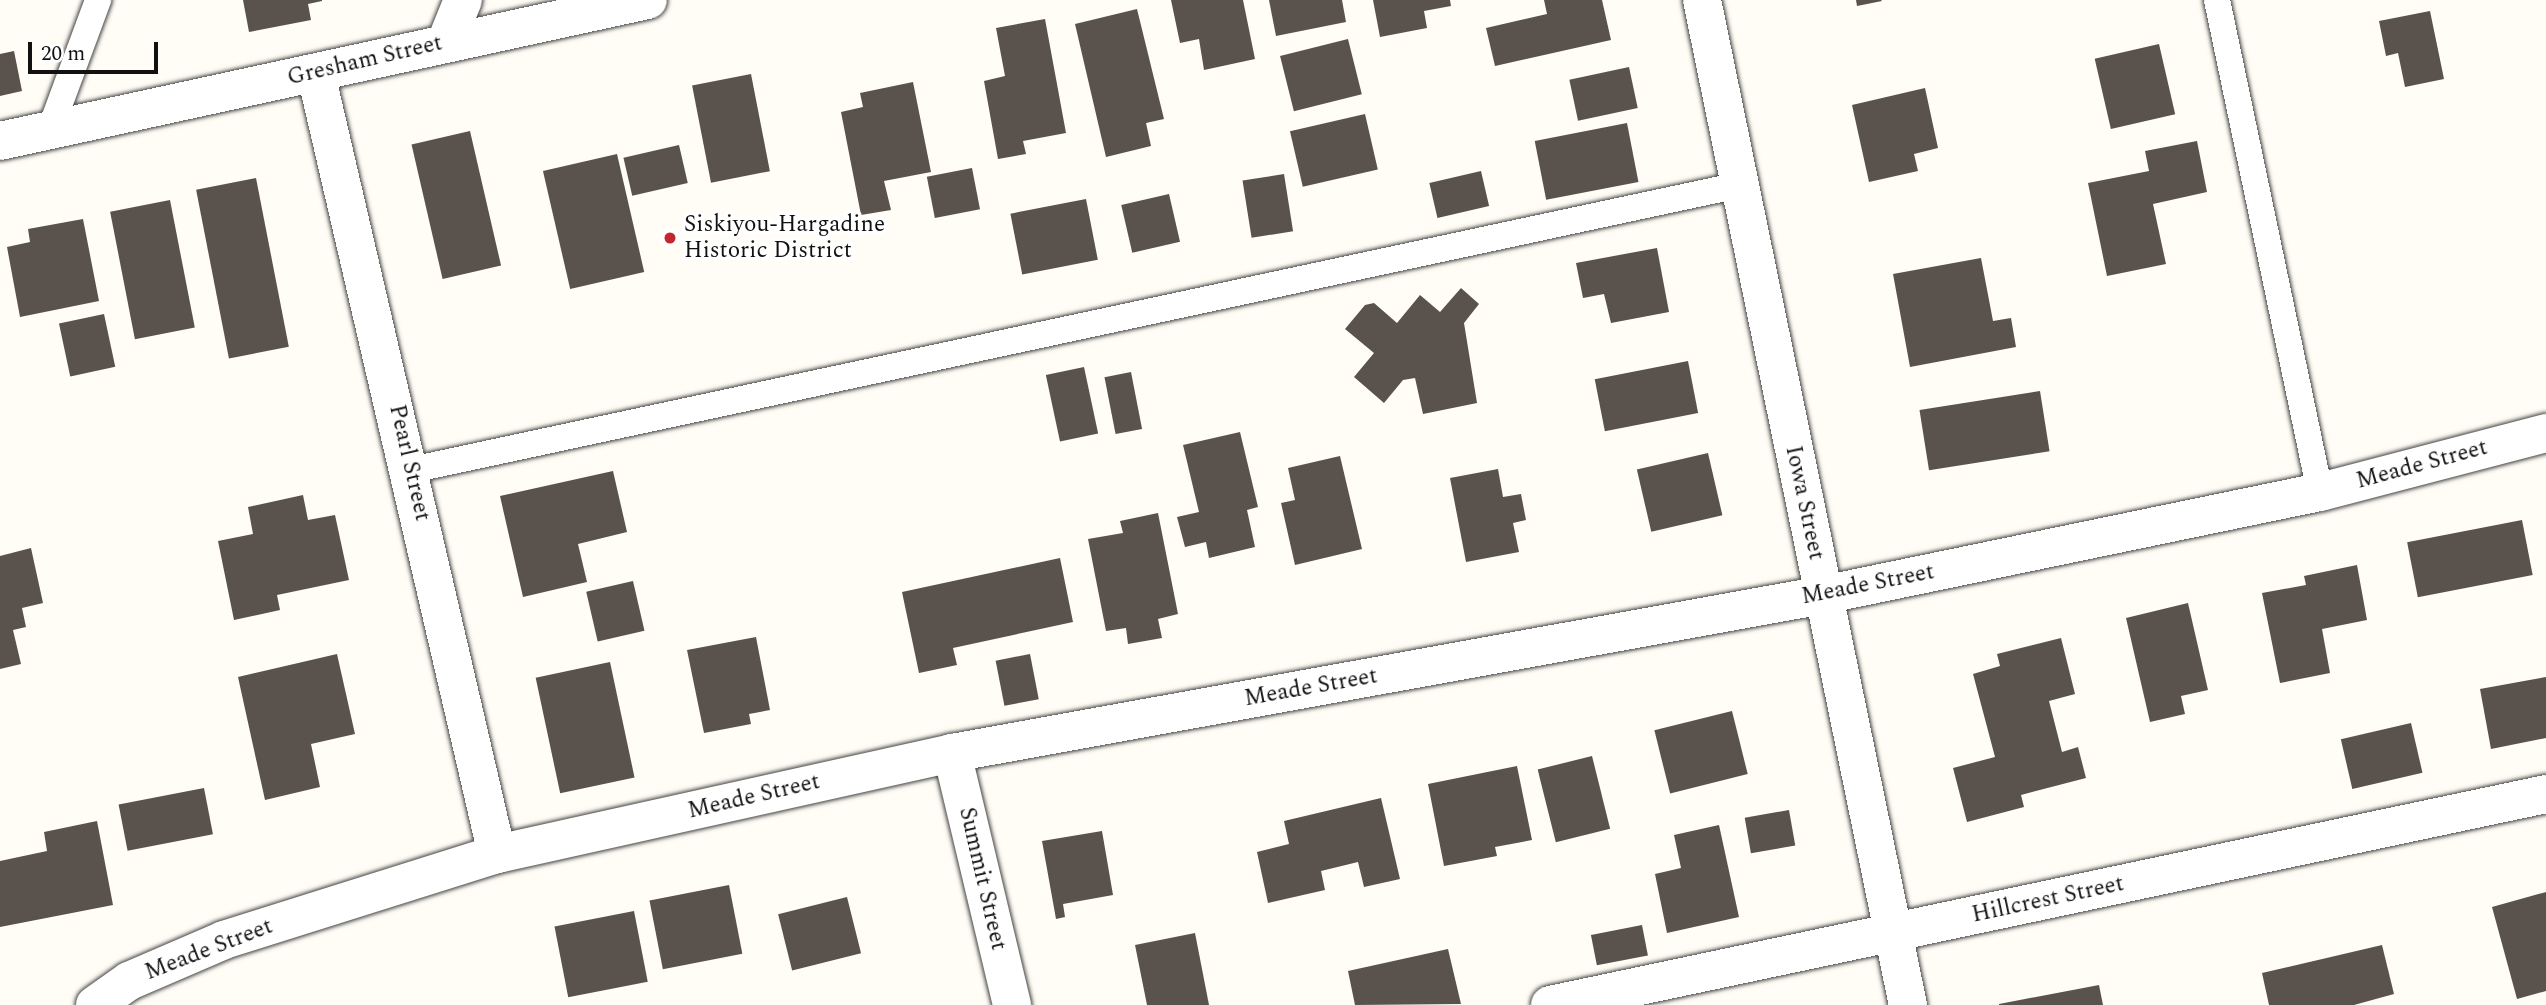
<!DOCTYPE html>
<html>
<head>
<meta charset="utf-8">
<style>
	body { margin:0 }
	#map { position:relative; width:2546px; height:1005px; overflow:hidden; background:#fffdf5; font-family:Spectral,serif }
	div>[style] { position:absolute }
	.building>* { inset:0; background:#5a524d; transform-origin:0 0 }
	.roads { filter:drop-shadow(0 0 2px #444) drop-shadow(0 0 2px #444) }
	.service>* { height:26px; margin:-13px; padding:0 13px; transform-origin:13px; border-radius:13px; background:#fff }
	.minor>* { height:38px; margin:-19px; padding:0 19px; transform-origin:19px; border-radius:19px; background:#fff }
	.dots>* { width:19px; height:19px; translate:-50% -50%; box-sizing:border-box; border:4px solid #fff; border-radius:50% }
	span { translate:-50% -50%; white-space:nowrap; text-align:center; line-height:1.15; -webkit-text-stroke:7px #fff; paint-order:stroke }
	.street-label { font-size:23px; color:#111 }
	.poi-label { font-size:23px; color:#111 }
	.left { translate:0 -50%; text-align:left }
	.scale { position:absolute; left:28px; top:42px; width:130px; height:32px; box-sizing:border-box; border:4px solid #111; border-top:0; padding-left:9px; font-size:21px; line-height:24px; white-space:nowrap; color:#111; -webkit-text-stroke:5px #fff; paint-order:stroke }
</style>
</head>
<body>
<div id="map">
	<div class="building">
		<div style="clip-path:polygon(243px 0,322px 0,322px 1px,308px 4px,311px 20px,249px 32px)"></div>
		<div style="clip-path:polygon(1171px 0,1243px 0,1255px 59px,1204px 70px,1199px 39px,1180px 43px)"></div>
		<div style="clip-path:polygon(1269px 0,1342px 0,1346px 22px,1276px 36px)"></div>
		<div style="clip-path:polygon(1373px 0,1450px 0,1451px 6px,1424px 11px,1427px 28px,1380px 37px)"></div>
		<div style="clip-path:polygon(1544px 0,1602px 0,1611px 40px,1495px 66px,1486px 28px,1547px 14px)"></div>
		<div style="clip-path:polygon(1856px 0,1881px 0,1882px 1px,1857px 6px)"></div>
		<div style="clip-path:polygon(1137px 9px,1164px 119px,1146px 123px,1151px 146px,1106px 157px,1075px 24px)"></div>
		<div style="clip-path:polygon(2430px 11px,2444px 79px,2405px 87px,2398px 53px,2386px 56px,2379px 21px)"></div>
		<div style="clip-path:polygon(1045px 19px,1066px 133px,1023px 141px,1026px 154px,998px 159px,984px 81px,1005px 76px,996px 28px)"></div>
		<div style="left:1348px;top:39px;width:57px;height:70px;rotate:76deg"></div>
		<div style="left:2159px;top:44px;width:72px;height:66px;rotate:77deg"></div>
		<div style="clip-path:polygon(14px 51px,22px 91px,0 96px,0 54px)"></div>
		<div style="left:1629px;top:67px;width:42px;height:61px;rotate:78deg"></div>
		<div style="left:751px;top:74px;width:99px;height:60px;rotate:79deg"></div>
		<div style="clip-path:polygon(913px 82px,931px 172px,884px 181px,891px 210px,861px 215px,841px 112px,863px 107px,860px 93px)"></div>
		<div style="clip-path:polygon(1925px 88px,1938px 148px,1914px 154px,1918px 171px,1869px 182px,1852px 105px)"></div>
		<div style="left:1365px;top:114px;width:57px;height:77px;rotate:77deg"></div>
		<div style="left:1627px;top:123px;width:60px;height:94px;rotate:79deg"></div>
		<div style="left:470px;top:131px;width:138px;height:60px;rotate:77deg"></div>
		<div style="clip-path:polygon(2197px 141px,2207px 192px,2153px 204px,2166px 264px,2107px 276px,2088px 183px,2149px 171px,2145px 151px)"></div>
		<div style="left:679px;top:145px;width:39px;height:57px;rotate:77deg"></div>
		<div style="left:617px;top:154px;width:121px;height:76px;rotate:77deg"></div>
		<div style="left:972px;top:168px;width:42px;height:46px;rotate:79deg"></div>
		<div style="left:1481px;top:171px;width:36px;height:53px;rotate:77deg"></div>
		<div style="left:1284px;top:174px;width:58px;height:42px;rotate:81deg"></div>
		<div style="left:256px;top:178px;width:172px;height:61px;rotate:79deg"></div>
		<div style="left:1169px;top:194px;width:49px;height:49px;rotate:77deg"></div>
		<div style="left:1086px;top:199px;width:62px;height:77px;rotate:79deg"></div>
		<div style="left:170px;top:200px;width:130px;height:61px;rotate:79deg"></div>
		<div style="clip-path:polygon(83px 219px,99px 301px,20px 317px,7px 247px,30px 242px,28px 229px)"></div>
		<div style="clip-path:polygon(1657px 248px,1669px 312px,1611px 323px,1604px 294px,1583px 298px,1576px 263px)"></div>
		<div style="clip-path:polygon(1981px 258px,1993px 321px,2011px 318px,2016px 347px,1910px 367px,1893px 274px)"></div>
		<div style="clip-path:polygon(1461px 288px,1479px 304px,1464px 323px,1477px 403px,1423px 414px,1415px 378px,1403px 380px,1384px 403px,1354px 377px,1374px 353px,1345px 329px,1365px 305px,1374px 303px,1397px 323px,1420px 295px,1440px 312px)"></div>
		<div style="left:104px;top:314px;width:54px;height:46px;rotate:78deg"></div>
		<div style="left:1688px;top:361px;width:53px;height:95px;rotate:79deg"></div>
		<div style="left:1084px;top:367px;width:68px;height:39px;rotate:78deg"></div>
		<div style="left:1131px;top:372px;width:58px;height:27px;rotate:79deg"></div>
		<div style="left:2040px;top:391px;width:61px;height:122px;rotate:81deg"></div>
		<div style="clip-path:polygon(1240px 432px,1258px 507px,1247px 510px,1255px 547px,1209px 558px,1206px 542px,1185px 547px,1177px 517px,1199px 512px,1183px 445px)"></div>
		<div style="left:1708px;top:453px;width:64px;height:73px;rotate:77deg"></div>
		<div style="clip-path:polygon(1340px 456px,1362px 549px,1295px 565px,1281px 503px,1295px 500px,1288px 468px)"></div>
		<div style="clip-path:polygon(1498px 469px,1503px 497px,1521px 494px,1526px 520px,1513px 523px,1519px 552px,1466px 562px,1450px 478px)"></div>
		<div style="clip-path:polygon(613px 471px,627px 532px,578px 544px,587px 582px,523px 597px,500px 496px)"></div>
		<div style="clip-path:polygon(303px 495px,308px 520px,335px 515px,349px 580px,277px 595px,280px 610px,234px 620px,218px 541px,253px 534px,248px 507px)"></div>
		<div style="clip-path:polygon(1158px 513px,1178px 614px,1158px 619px,1162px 638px,1128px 644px,1126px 628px,1106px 631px,1088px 539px,1123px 533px,1120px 521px)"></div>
		<div style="left:2522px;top:520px;width:56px;height:117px;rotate:79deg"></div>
		<div style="clip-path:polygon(31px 548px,43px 603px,22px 608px,26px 627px,13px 630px,21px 664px,0 669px,0 556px)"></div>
		<div style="clip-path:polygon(1060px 558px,1073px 622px,953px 648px,957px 665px,919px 673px,902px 592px)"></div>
		<div style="clip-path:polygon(2357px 565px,2367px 620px,2322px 629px,2330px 673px,2280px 683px,2262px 593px,2306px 585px,2304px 576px)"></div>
		<div style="left:633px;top:581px;width:51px;height:48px;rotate:77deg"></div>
		<div style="clip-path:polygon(2188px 603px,2208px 690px,2181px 696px,2185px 714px,2150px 722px,2126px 618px)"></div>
		<div style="clip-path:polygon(756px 637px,770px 710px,749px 714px,751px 724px,704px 733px,687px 650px)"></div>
		<div style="clip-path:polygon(2061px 638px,2075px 694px,2049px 701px,2062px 752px,2078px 747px,2086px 778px,2021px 795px,2024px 807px,1967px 822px,1953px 768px,1995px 757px,1973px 674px,2000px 666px,1997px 654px)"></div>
		<div style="clip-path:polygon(337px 654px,355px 734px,311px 744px,320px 787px,265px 800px,238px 677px)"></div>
		<div style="left:1030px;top:654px;width:46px;height:35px;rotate:79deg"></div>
		<div style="left:610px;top:662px;width:118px;height:76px;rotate:78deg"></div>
		<div style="clip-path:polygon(2546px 677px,2546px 738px,2491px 749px,2480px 689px)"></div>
		<div style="left:1732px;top:711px;width:65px;height:80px;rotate:76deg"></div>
		<div style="left:2411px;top:723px;width:51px;height:72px;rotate:77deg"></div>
		<div style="left:1592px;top:756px;width:75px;height:56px;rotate:76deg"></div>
		<div style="clip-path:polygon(1517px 766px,1532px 840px,1495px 847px,1497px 856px,1444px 866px,1428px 784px)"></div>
		<div style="left:204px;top:788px;width:47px;height:87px;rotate:79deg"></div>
		<div style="clip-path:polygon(1381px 798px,1400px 879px,1364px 887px,1358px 862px,1321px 871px,1325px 890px,1268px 903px,1257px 852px,1289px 844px,1284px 821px)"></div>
		<div style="left:1789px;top:810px;width:36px;height:45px;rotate:80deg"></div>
		<div style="clip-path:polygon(97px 821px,113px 905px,0 927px,0 861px,47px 851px,44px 832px)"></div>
		<div style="clip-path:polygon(1719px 825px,1739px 917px,1667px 933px,1655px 874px,1681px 868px,1674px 835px)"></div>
		<div style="clip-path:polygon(1102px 831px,1113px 895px,1063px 904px,1065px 917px,1056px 919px,1042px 841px)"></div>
		<div style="left:729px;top:885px;width:70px;height:81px;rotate:79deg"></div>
		<div style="clip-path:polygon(2546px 892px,2546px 991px,2517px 999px,2492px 907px)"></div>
		<div style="left:847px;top:897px;width:58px;height:71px;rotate:76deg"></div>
		<div style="left:634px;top:911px;width:72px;height:81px;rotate:79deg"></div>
		<div style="left:1642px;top:925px;width:31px;height:52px;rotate:79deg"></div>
		<div style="clip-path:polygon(1195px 933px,1209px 1005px,1147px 1005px,1135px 945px)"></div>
		<div style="clip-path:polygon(2382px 945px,2394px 994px,2354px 1005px,2269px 1005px,2262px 973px)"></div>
		<div style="clip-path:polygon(1448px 949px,1461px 1004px,1355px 1005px,1348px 971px)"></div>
		<div style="clip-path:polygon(2099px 985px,2103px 1005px,1999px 1005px,1999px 1004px)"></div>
	</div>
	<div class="roads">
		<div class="service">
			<div style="left:2217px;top:0;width:503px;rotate:78.18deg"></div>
			<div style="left:50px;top:130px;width:139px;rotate:-69.7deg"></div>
			<div style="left:411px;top:470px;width:1358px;rotate:-12.11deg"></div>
		</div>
		<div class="minor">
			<div style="left:1702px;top:0;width:1026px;rotate:78.42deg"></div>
			<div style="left:446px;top:42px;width:45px;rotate:-68deg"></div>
			<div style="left:316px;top:74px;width:801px;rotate:76.94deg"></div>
			<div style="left:0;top:141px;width:663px;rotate:-12.28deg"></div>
			<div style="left:952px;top:753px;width:259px;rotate:76.6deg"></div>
			<div style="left:95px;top:1005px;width:42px;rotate:-35.2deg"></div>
			<div style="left:129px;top:981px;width:103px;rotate:-23.3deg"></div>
			<div style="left:224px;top:940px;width:286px;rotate:-17.5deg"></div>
			<div style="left:497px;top:854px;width:466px;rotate:-12.5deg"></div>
			<div style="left:952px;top:753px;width:885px;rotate:-10.28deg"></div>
			<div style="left:1823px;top:595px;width:508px;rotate:-11.71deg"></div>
			<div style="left:2320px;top:492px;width:234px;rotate:-14.6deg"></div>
			<div style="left:1550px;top:1005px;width:1018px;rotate:-11.96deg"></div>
		</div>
	</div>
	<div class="dots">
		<div style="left:670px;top:238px;background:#c4262e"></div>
	</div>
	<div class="street-label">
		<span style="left:365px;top:61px;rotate:-13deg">Gresham Street</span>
		<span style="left:409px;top:463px;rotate:77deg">Pearl Street</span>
		<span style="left:2422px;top:465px;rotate:-15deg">Meade Street</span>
		<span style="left:1804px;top:503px;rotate:78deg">Iowa Street</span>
		<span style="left:1868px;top:585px;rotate:-11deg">Meade Street</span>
		<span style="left:1311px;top:688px;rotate:-10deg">Meade Street</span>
		<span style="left:754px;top:797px;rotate:-13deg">Meade Street</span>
		<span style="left:982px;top:879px;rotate:77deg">Summit Street</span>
		<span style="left:2048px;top:900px;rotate:-12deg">Hillcrest Street</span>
		<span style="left:209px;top:950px;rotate:-21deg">Meade Street</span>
	</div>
	<div class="poi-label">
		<span class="left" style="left:684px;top:238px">Siskiyou-Hargadine<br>Historic District</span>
	</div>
	<div class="scale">20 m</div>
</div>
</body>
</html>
